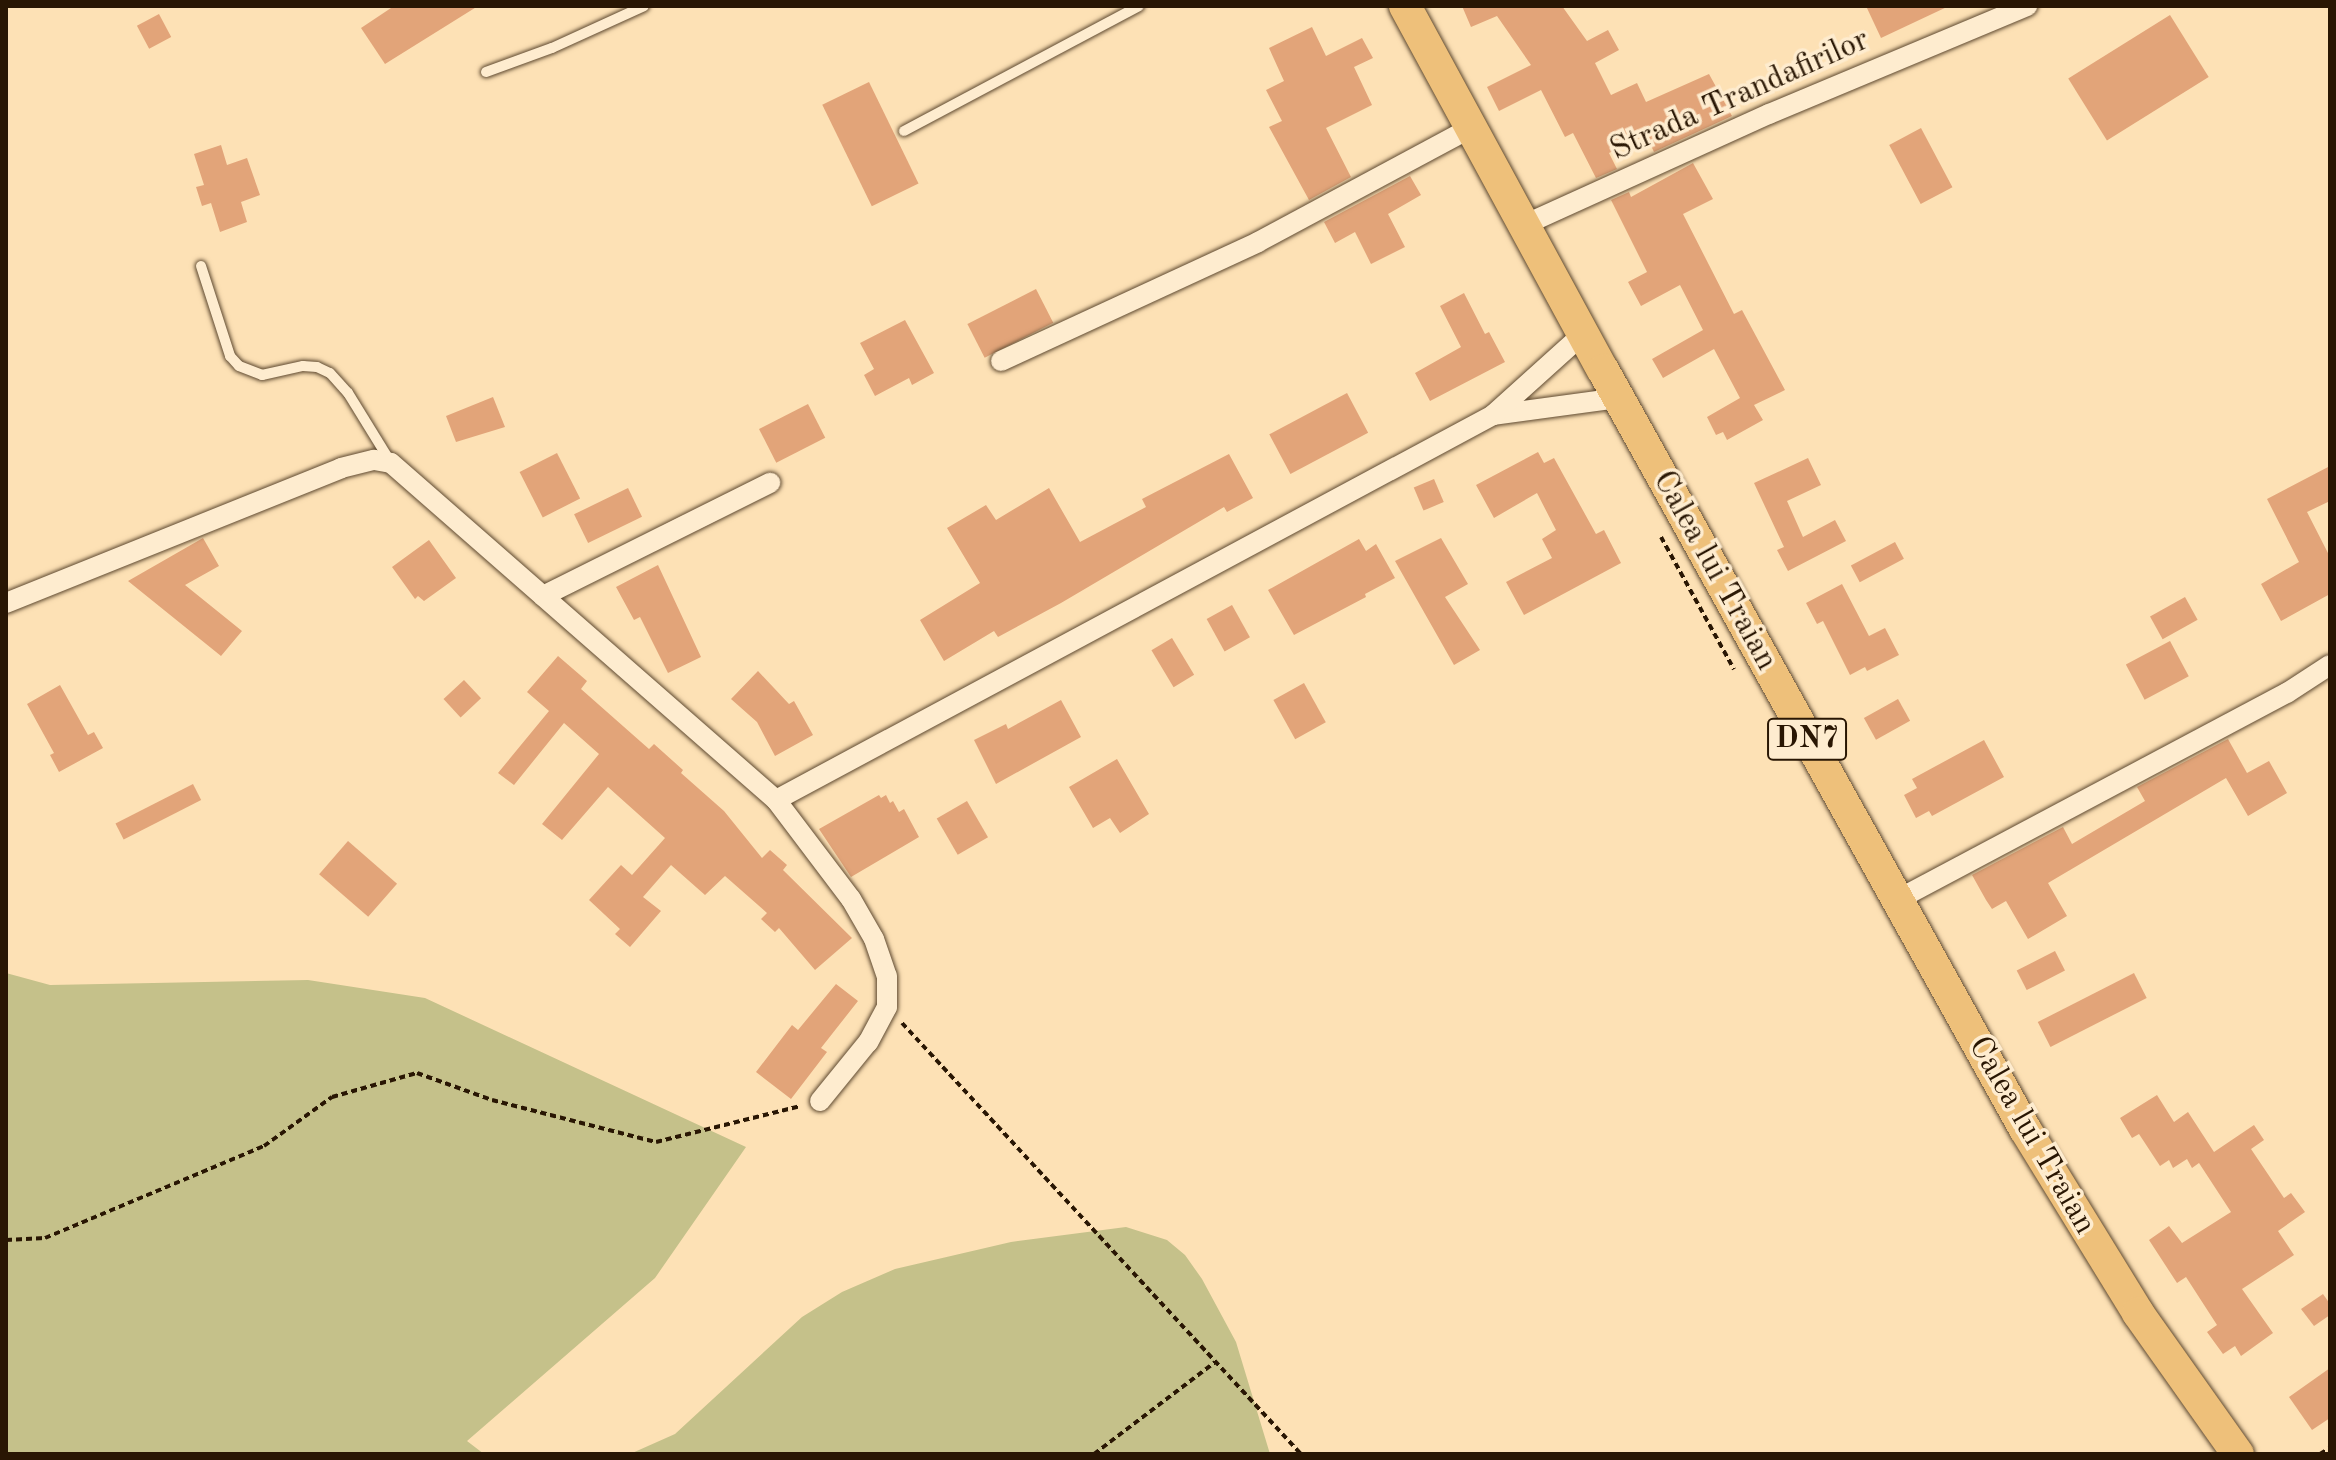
<!DOCTYPE html>
<html>
<head>
<meta charset="utf-8">
<style>
	body { margin:0 }
	#map { position:relative; width:2336px; height:1460px; overflow:hidden; background:#fde1b5; font-family:"Old Standard TT",serif }
	div>[style] { position:absolute }
	.green>* { inset:0; background:#c5c18a }
	.building>* { inset:0; background:#e2a479; transform-origin:0 0 }
	.path>* { height:4px; margin-top:-2px; transform-origin:0; background:repeating-linear-gradient(90deg,#291603 0 6px,transparent 0 10px) }
	.roads { filter:drop-shadow(0 0 2px #5e4930) drop-shadow(0 0 2px #5e4930) }
	.service>* { height:10px; margin:-5px; padding:0 5px; transform-origin:5px; border-radius:5px; background:#feeccf }
	.minor>* { height:20px; margin:-10px; padding:0 10px; transform-origin:10px; border-radius:10px; background:#feeccf }
	.trunk>* { height:32px; margin:-16px; padding:0 16px; transform-origin:16px; border-radius:16px; background:#eec07a }
	span { translate:-50% -50%; white-space:nowrap; text-align:center; line-height:1.15; -webkit-text-stroke:7px #feeccf; paint-order:stroke }
	.shield-label span { padding:2px 6px; background:#feeccf; border:2px solid; border-radius:6px; -webkit-text-stroke-width:0 }
	.shield-label { font-size:30px; color:#291603; font-weight:700 }
	.street-label { font-size:32px; color:#291603 }
	.frame { position:absolute; inset:0; border:8px solid #291603; pointer-events:none }
</style>
</head>
<body>
<div id="map">
	<div class="green">
		<div style="clip-path:polygon(6px 973px,50px 985px,308px 980px,425px 998px,746px 1147px,655px 1278px,467px 1441px,484px 1454px,6px 1454px)"></div>
		<div style="clip-path:polygon(1126px 1227px,1167px 1240px,1185px 1255px,1202px 1279px,1236px 1342px,1270px 1454px,630px 1454px,675px 1434px,802px 1317px,842px 1292px,895px 1269px,1011px 1242px)"></div>
	</div>
	<div class="building">
		<div style="clip-path:polygon(394px 6px,478px 6px,385px 64px,361px 28px)"></div>
		<div style="clip-path:polygon(1462px 6px,1562px 6px,1587px 41px,1608px 30px,1619px 50px,1595px 63px,1611px 95px,1637px 83px,1646px 102px,1709px 74px,1732px 116px,1654px 152px,1646px 135px,1609px 153px,1617px 169px,1596px 178px,1573px 133px,1565px 137px,1541px 90px,1499px 111px,1487px 87px,1531px 65px,1497px 16px,1471px 27px)"></div>
		<div style="clip-path:polygon(1866px 6px,1949px 6px,1881px 38px)"></div>
		<div style="left:159px;top:14px;width:26px;height:25px;rotate:62deg"></div>
		<div style="left:2170px;top:15px;width:73px;height:120px;rotate:58deg"></div>
		<div style="clip-path:polygon(1312px 27px,1326px 56px,1362px 38px,1373px 58px,1354px 67px,1372px 105px,1326px 128px,1351px 177px,1309px 200px,1269px 127px,1282px 121px,1266px 90px,1284px 81px,1269px 48px)"></div>
		<div style="left:869px;top:82px;width:113px;height:52px;rotate:64deg"></div>
		<div style="left:1921px;top:128px;width:67px;height:36px;rotate:62deg"></div>
		<div style="clip-path:polygon(221px 145px,227px 165px,247px 158px,260px 195px,241px 202px,247px 222px,220px 232px,211px 203px,202px 206px,196px 187px,204px 185px,194px 154px)"></div>
		<div style="clip-path:polygon(1693px 163px,1713px 199px,1683px 214px,1734px 314px,1742px 310px,1785px 390px,1754px 405px,1763px 420px,1727px 440px,1723px 432px,1716px 435px,1707px 417px,1740px 398px,1714px 349px,1663px 378px,1652px 359px,1703px 330px,1680px 285px,1641px 306px,1628px 282px,1647px 272px,1611px 200px,1629px 192px,1631px 197px)"></div>
		<div style="clip-path:polygon(1410px 176px,1421px 195px,1388px 214px,1405px 247px,1371px 264px,1355px 232px,1335px 243px,1324px 222px)"></div>
		<div style="left:1036px;top:289px;width:38px;height:77px;rotate:63deg"></div>
		<div style="clip-path:polygon(1464px 293px,1485px 334px,1489px 332px,1505px 362px,1430px 401px,1415px 373px,1461px 347px,1440px 306px)"></div>
		<div style="clip-path:polygon(905px 320px,934px 373px,912px 385px,909px 378px,875px 396px,864px 375px,874px 369px,860px 343px)"></div>
		<div style="left:1347px;top:393px;width:45px;height:88px;rotate:62deg"></div>
		<div style="clip-path:polygon(493px 397px,505px 427px,456px 442px,446px 416px)"></div>
		<div style="left:808px;top:404px;width:38px;height:55px;rotate:63deg"></div>
		<div style="clip-path:polygon(1538px 452px,1544px 463px,1554px 458px,1596px 534px,1604px 530px,1621px 563px,1524px 615px,1506px 582px,1552px 558px,1542px 539px,1556px 530px,1537px 493px,1494px 518px,1476px 485px)"></div>
		<div style="left:557px;top:453px;width:51px;height:42px;rotate:63deg"></div>
		<div style="clip-path:polygon(1229px 454px,1253px 498px,1227px 512px,1224px 507px,1061px 603px,998px 637px,994px 631px,944px 661px,920px 620px,980px 583px,947px 528px,986px 505px,996px 520px,1049px 488px,1080px 542px,1146px 507px,1142px 499px)"></div>
		<div style="clip-path:polygon(1808px 458px,1821px 485px,1787px 501px,1803px 537px,1835px 520px,1846px 541px,1788px 571px,1777px 550px,1784px 547px,1754px 483px)"></div>
		<div style="clip-path:polygon(2330px 466px,2330px 501px,2307px 512px,2330px 557px,2330px 594px,2281px 621px,2261px 584px,2299px 562px,2267px 499px)"></div>
		<div style="left:1434px;top:479px;width:25px;height:22px;rotate:67deg"></div>
		<div style="left:628px;top:488px;width:32px;height:60px;rotate:64deg"></div>
		<div style="clip-path:polygon(203px 538px,219px 566px,185px 585px,242px 631px,221px 656px,128px 581px)"></div>
		<div style="clip-path:polygon(1441px 538px,1468px 584px,1445px 597px,1480px 650px,1454px 665px,1395px 561px)"></div>
		<div style="clip-path:polygon(1359px 539px,1366px 551px,1376px 544px,1395px 578px,1365px 594px,1366px 597px,1294px 635px,1268px 590px)"></div>
		<div style="clip-path:polygon(429px 540px,456px 578px,424px 601px,418px 596px,415px 599px,392px 567px)"></div>
		<div style="left:1895px;top:542px;width:19px;height:50px;rotate:62deg"></div>
		<div style="clip-path:polygon(658px 565px,701px 657px,668px 673px,640px 617px,634px 620px,616px 587px)"></div>
		<div style="clip-path:polygon(1842px 584px,1869px 636px,1885px 628px,1899px 655px,1867px 671px,1865px 667px,1850px 675px,1823px 621px,1817px 624px,1806px 603px)"></div>
		<div style="left:2185px;top:597px;width:26px;height:40px;rotate:61deg"></div>
		<div style="left:1232px;top:605px;width:37px;height:29px;rotate:61deg"></div>
		<div style="left:1172px;top:638px;width:43px;height:24px;rotate:59deg"></div>
		<div style="left:2170px;top:641px;width:40px;height:50px;rotate:62deg"></div>
		<div style="clip-path:polygon(558px 656px,587px 681px,581px 689px,649px 749px,654px 744px,683px 770px,681px 773px,724px 811px,762px 858px,770px 850px,787px 865px,783px 870px,852px 938px,815px 970px,779px 928px,775px 932px,761px 919px,767px 913px,725px 876px,705px 895px,671px 865px,643px 897px,661px 911px,630px 947px,615px 934px,620px 929px,589px 900px,621px 865px,632px 875px,665px 838px,608px 787px,562px 840px,542px 824px,599px 754px,564px 723px,514px 785px,498px 773px,549px 711px,527px 692px)"></div>
		<div style="clip-path:polygon(758px 671px,789px 704px,794px 701px,813px 735px,775px 756px,757px 722px,731px 699px)"></div>
		<div style="left:464px;top:680px;width:25px;height:28px;rotate:47deg"></div>
		<div style="left:1304px;top:683px;width:45px;height:35px;rotate:61deg"></div>
		<div style="clip-path:polygon(60px 685px,88px 735px,94px 732px,103px 748px,59px 772px,50px 755px,54px 753px,27px 704px)"></div>
		<div style="left:1898px;top:699px;width:25px;height:39px;rotate:61deg"></div>
		<div style="clip-path:polygon(1061px 700px,1081px 737px,996px 784px,974px 740px,1006px 724px,1008px 729px)"></div>
		<div style="clip-path:polygon(2228px 739px,2247px 773px,2269px 761px,2287px 793px,2248px 816px,2226px 778px,2048px 883px,2067px 916px,2028px 939px,2006px 901px,1992px 909px,1986px 900px,1972px 875px,2063px 827px,2072px 844px,2145px 801px,2137px 787px)"></div>
		<div style="clip-path:polygon(1984px 740px,2004px 777px,1932px 816px,1929px 811px,1916px 818px,1904px 795px,1917px 788px,1912px 779px)"></div>
		<div style="clip-path:polygon(1117px 759px,1149px 814px,1120px 833px,1110px 818px,1093px 828px,1069px 787px)"></div>
		<div style="left:193px;top:784px;width:18px;height:87px;rotate:63deg"></div>
		<div style="clip-path:polygon(879px 795px,881px 798px,886px 795px,890px 803px,893px 801px,899px 812px,904px 809px,919px 837px,851px 877px,819px 829px)"></div>
		<div style="left:967px;top:801px;width:42px;height:35px;rotate:60deg"></div>
		<div style="left:348px;top:841px;width:65px;height:44px;rotate:41deg"></div>
		<div style="left:2055px;top:951px;width:22px;height:43px;rotate:63deg"></div>
		<div style="left:2134px;top:973px;width:28px;height:108px;rotate:63deg"></div>
		<div style="clip-path:polygon(836px 984px,858px 1001px,821px 1048px,827px 1052px,791px 1099px,756px 1072px,792px 1025px,798px 1030px)"></div>
		<div style="clip-path:polygon(2157px 1095px,2174px 1122px,2188px 1112px,2214px 1152px,2254px 1125px,2264px 1140px,2251px 1149px,2284px 1198px,2291px 1193px,2305px 1212px,2278px 1231px,2294px 1255px,2242px 1289px,2273px 1333px,2241px 1356px,2235px 1346px,2223px 1354px,2207px 1332px,2217px 1325px,2186px 1277px,2177px 1283px,2149px 1240px,2169px 1226px,2182px 1243px,2231px 1212px,2199px 1163px,2192px 1168px,2187px 1159px,2173px 1168px,2169px 1160px,2160px 1166px,2139px 1134px,2132px 1138px,2120px 1118px)"></div>
		<div style="clip-path:polygon(2323px 1294px,2330px 1304px,2330px 1315px,2314px 1326px,2301px 1309px)"></div>
		<div style="clip-path:polygon(2330px 1368px,2330px 1418px,2312px 1430px,2289px 1397px)"></div>
	</div>
	<div class="path">
		<div style="left:1661px;top:537px;width:151px;rotate:61.1deg"></div>
		<div style="left:902px;top:1023px;width:587px;rotate:47.21deg"></div>
		<div style="left:6px;top:1240px;width:39px;rotate:-3deg"></div>
		<div style="left:45px;top:1238px;width:238px;rotate:-22.8deg"></div>
		<div style="left:264px;top:1146px;width:84px;rotate:-35.8deg"></div>
		<div style="left:332px;top:1097px;width:88px;rotate:-15.8deg"></div>
		<div style="left:417px;top:1073px;width:80px;rotate:19.8deg"></div>
		<div style="left:492px;top:1100px;width:169px;rotate:14.4deg"></div>
		<div style="left:656px;top:1142px;width:148px;rotate:-14deg"></div>
		<div style="left:1094px;top:1454px;width:152px;rotate:-37.2deg"></div>
		<div style="left:2320px;top:1454px;width:12px;rotate:-31deg"></div>
	</div>
	<div class="roads">
		<div class="service">
			<div style="left:486px;top:72px;width:70px;rotate:-20deg"></div>
			<div style="left:552px;top:48px;width:101px;rotate:-24.5deg"></div>
			<div style="left:904px;top:131px;width:266px;rotate:-28deg"></div>
			<div style="left:201px;top:266px;width:95px;rotate:72.1deg"></div>
			<div style="left:230px;top:356px;width:13px;rotate:48deg"></div>
			<div style="left:239px;top:366px;width:25px;rotate:21deg"></div>
			<div style="left:262px;top:375px;width:42px;rotate:-12.4deg"></div>
			<div style="left:303px;top:366px;width:14px;rotate:4deg"></div>
			<div style="left:317px;top:367px;width:14px;rotate:25deg"></div>
			<div style="left:330px;top:373px;width:27px;rotate:48deg"></div>
			<div style="left:348px;top:393px;width:80px;rotate:58.3deg"></div>
		</div>
		<div class="minor">
			<div style="left:1524px;top:225px;width:269px;rotate:-24.4deg"></div>
			<div style="left:1769px;top:114px;width:280px;rotate:-22.7deg"></div>
			<div style="left:1001px;top:361px;width:283px;rotate:-24.8deg"></div>
			<div style="left:1258px;top:242px;width:242px;rotate:-28.2deg"></div>
			<div style="left:1493px;top:415px;width:127px;rotate:-7.7deg"></div>
			<div style="left:543px;top:596px;width:254px;rotate:-26.5deg"></div>
			<div style="left:6px;top:603px;width:361px;rotate:-21.9deg"></div>
			<div style="left:341px;top:468px;width:34px;rotate:-14deg"></div>
			<div style="left:374px;top:460px;width:17px;rotate:10deg"></div>
			<div style="left:391px;top:463px;width:512px;rotate:41.2deg"></div>
			<div style="left:776px;top:800px;width:814px;rotate:-28.23deg"></div>
			<div style="left:1493px;top:415px;width:121px;rotate:-42deg"></div>
			<div style="left:776px;top:800px;width:124px;rotate:52.9deg"></div>
			<div style="left:851px;top:899px;width:46px;rotate:60.1deg"></div>
			<div style="left:874px;top:939px;width:39px;rotate:71deg"></div>
			<div style="left:887px;top:976px;width:31px;rotate:90deg"></div>
			<div style="left:887px;top:1007px;width:40px;rotate:118deg"></div>
			<div style="left:868px;top:1042px;width:76px;rotate:129.1deg"></div>
			<div style="left:1897px;top:900px;width:442px;rotate:-28deg"></div>
			<div style="left:2287px;top:693px;width:51px;rotate:-33.1deg"></div>
		</div>
		<div class="trunk">
			<div style="left:1405px;top:6px;width:414px;rotate:61.5deg"></div>
			<div style="left:1603px;top:370px;width:868px;rotate:60.93deg"></div>
			<div style="left:2025px;top:1129px;width:216px;rotate:58.4deg"></div>
			<div style="left:2138px;top:1313px;width:173px;rotate:54.7deg"></div>
		</div>
	</div>
	<div class="shield-label">
		<span style="left:1807px;top:739px">DN7</span>
	</div>
	<div class="street-label">
		<span style="left:1740px;top:96px;rotate:-24deg">Strada Trandafirilor</span>
		<span style="left:1714px;top:571px;rotate:61deg">Calea lui Traian</span>
		<span style="left:2031px;top:1136px;rotate:60deg">Calea lui Traian</span>
	</div>
	<div class="frame"></div>
</div>
</body>
</html>
